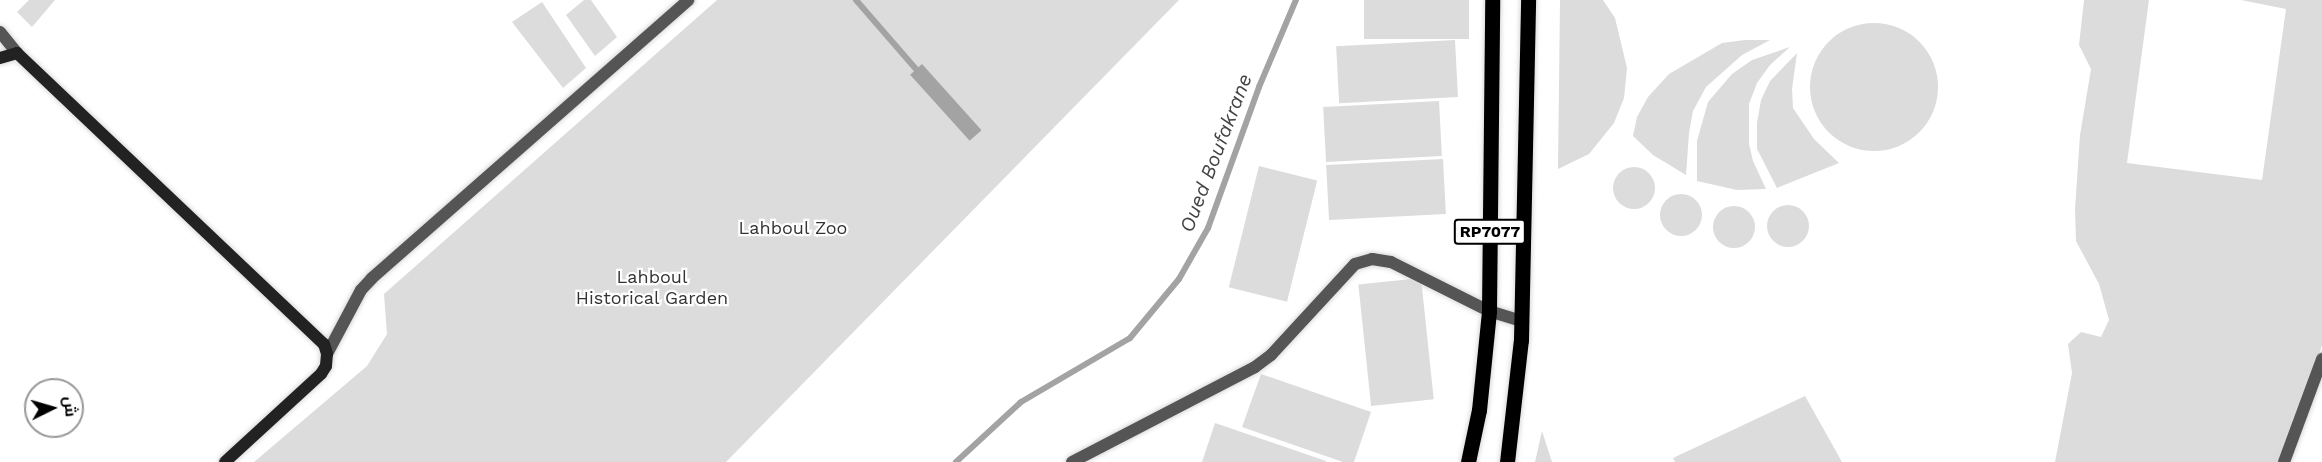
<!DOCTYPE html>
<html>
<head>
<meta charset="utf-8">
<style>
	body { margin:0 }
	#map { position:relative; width:2322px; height:462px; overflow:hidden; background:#fff; font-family:"Work Sans",Cairo,sans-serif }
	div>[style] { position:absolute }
	.green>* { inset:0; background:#dcdcdc; transform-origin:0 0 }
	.round { border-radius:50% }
	.water>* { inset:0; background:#a3a3a3; transform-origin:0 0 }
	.stream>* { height:6px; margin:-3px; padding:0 3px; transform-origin:3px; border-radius:3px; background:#a3a3a3 }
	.roads { filter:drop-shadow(0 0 2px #dbdbdb) drop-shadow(0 0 2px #dbdbdb) }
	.street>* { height:12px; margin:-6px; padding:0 6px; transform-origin:6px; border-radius:6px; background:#555 }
	.secondary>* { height:12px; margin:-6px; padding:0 6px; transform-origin:6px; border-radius:6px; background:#222 }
	.primary>* { height:15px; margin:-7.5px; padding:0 7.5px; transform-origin:7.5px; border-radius:7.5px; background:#000 }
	span { translate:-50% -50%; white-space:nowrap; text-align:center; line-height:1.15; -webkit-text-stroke:4.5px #fff; paint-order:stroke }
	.shield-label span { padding:2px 4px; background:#fff; border:2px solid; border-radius:4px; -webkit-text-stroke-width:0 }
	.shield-label { font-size:16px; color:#000; font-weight:700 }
	.park-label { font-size:18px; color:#333 }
	.water-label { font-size:20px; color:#444; font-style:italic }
	.north { position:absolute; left:24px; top:378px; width:60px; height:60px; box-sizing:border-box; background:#fff; border:2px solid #999; border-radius:50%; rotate:85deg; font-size:16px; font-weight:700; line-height:24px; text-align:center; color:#000 }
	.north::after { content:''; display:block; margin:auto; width:21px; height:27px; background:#000; clip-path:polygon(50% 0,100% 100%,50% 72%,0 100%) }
</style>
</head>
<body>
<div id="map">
	<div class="green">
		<div style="clip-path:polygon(29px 0,55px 0,32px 27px,17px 12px)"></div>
		<div style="clip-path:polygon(584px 0,591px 0,617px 37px,595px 56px,566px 15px)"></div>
		<div style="clip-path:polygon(717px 0,1179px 0,726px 462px,254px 462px,367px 366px,387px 334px,384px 294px)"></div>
		<div style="left:1364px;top:0;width:105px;height:39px"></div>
		<div style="clip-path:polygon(1560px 0,1603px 0,1615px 18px,1627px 68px,1624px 98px,1614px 123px,1589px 154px,1558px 169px)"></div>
		<div style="clip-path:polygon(2084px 0,2149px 0,2127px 163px,2262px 180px,2286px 9px,2241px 0,2322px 0,2322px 345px,2307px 394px,2281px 462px,2055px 462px,2072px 373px,2068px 344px,2081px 332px,2101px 337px,2109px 320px,2099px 284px,2076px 241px,2075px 209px,2080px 135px,2091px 69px,2079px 45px)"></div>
		<div style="clip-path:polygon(542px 2px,586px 68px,563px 88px,512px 22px)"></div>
		<div class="round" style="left:1810px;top:23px;width:128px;height:128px"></div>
		<div style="left:1455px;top:40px;width:57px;height:119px;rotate:87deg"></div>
		<div style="clip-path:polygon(1745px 40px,1770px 40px,1742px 55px,1706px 87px,1693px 111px,1689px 133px,1686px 175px,1653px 155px,1633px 136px,1637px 117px,1648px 97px,1669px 74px,1722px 43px)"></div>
		<div style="clip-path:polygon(1790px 47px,1770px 65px,1757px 83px,1749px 104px,1749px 144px,1753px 161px,1766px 189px,1737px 190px,1697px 181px,1697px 141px,1708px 102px,1732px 74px,1752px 60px)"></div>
		<div style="clip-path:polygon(1797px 53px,1792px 89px,1793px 108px,1814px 139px,1839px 163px,1777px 188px,1757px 149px,1757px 123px,1761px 100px,1770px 81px)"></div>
		<div style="left:1439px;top:101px;width:55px;height:116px;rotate:87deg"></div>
		<div style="left:1443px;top:159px;width:55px;height:117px;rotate:87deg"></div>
		<div style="left:1259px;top:166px;width:60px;height:125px;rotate:14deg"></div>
		<div class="round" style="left:1613px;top:167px;width:42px;height:42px"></div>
		<div class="round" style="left:1660px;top:194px;width:42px;height:42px"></div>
		<div class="round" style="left:1767px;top:205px;width:42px;height:42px"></div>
		<div class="round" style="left:1713px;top:206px;width:42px;height:42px"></div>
		<div style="left:1421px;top:278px;width:122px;height:63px;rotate:84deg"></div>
		<div style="clip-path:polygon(1261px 374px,1371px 412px,1354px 462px,1343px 462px,1242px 427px)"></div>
		<div style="clip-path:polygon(1805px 396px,1842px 462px,1675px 462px,1673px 458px)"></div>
		<div style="clip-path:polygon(1215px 423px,1326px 461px,1326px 462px,1202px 462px)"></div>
		<div style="clip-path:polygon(1542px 431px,1552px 462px,1535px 462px)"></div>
	</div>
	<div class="water">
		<div style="left:922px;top:64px;width:89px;height:16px;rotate:48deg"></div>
	</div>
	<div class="stream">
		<div style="left:856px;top:0;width:91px;rotate:49deg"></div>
		<div style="left:956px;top:462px;width:88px;rotate:-42.7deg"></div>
		<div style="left:1021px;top:402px;width:126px;rotate:-30.4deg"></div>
		<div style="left:1130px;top:338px;width:77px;rotate:-50.3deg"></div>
		<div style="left:1179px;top:279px;width:59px;rotate:-60.4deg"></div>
		<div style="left:1208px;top:228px;width:150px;rotate:-70.1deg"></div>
		<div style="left:1259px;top:87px;width:95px;rotate:-67deg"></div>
	</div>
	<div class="roads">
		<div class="street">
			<div style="left:0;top:32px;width:27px;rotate:51deg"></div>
			<div style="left:327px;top:354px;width:72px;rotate:-62deg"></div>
			<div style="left:361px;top:290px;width:16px;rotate:-47deg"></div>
			<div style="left:372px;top:278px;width:421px;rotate:-41.3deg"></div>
			<div style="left:1072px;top:462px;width:206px;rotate:-27.4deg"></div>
			<div style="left:1255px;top:367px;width:20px;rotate:-37deg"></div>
			<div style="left:1271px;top:355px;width:124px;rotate:-47.3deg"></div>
			<div style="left:1355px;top:264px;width:18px;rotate:-16deg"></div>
			<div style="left:1372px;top:259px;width:19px;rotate:9deg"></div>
			<div style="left:1391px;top:262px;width:110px;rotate:26.6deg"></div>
			<div style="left:1489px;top:311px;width:34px;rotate:17deg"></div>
			<div style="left:2284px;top:462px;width:110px;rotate:-69.7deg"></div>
		</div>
		<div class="secondary">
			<div style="left:0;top:58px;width:18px;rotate:-16deg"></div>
			<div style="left:17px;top:53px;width:423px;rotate:43.5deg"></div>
			<div style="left:324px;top:344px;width:10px;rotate:73deg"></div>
			<div style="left:327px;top:354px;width:12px;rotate:95deg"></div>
			<div style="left:326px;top:366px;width:9px;rotate:122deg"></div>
			<div style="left:321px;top:374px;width:130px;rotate:137.5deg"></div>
		</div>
		<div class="primary">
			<div style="left:1468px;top:462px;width:53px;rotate:-78.1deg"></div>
			<div style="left:1479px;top:410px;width:100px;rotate:-84.2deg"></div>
			<div style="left:1489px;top:311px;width:311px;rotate:-89.4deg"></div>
			<div style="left:1507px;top:462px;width:123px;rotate:-83.5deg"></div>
			<div style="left:1521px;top:340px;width:340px;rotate:-88.8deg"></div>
		</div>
	</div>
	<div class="shield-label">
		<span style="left:1490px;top:232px">RP7077</span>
	</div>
	<div class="park-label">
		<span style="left:793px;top:228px">Lahboul Zoo</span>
		<span style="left:652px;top:288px">Lahboul<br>Historical Garden</span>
	</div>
	<div class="water-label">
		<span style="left:1216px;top:153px;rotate:-69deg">Oued Boufakrane</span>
	</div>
	<div class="north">ش</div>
</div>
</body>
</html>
